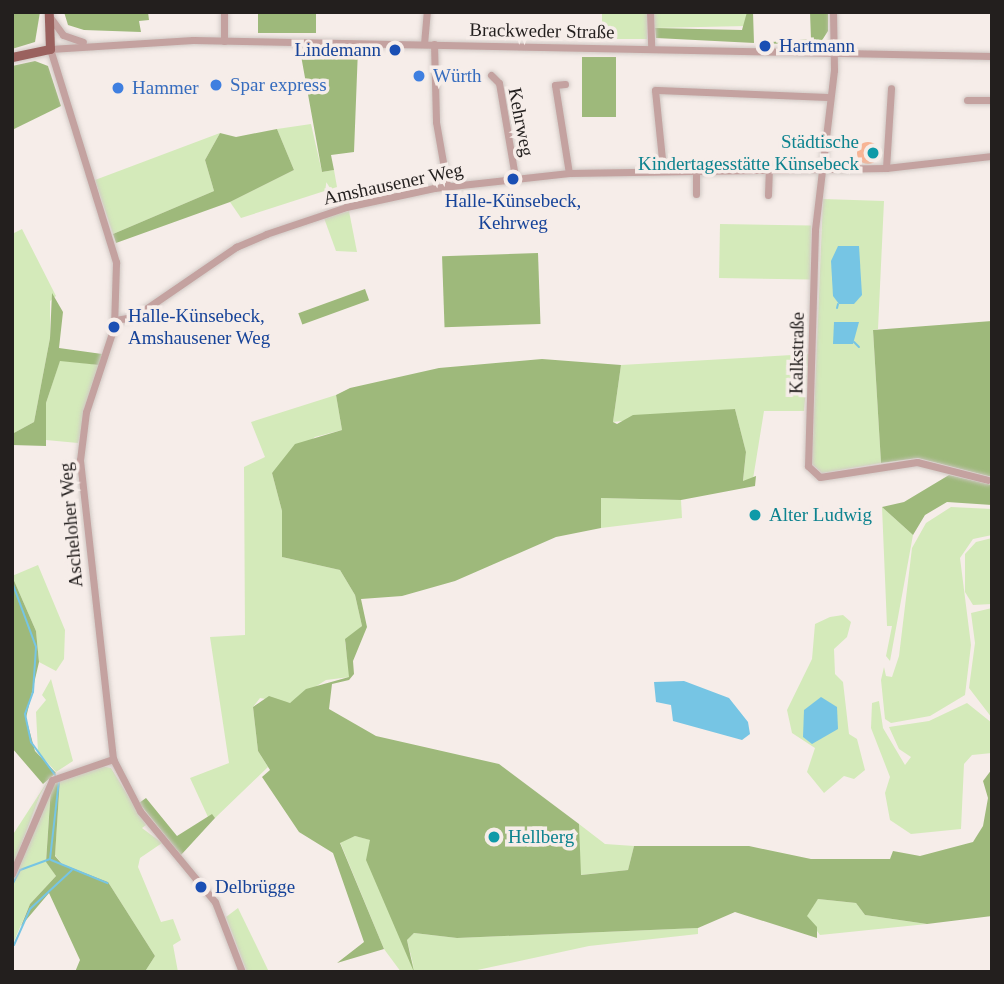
<!DOCTYPE html>
<html>
<head>
<meta charset="utf-8">
<style>
	body { margin:0 }
	#map { position:relative; width:1004px; height:984px; overflow:hidden; background:#f6ede9; font-family:"Times New Roman",serif }
	div>[style] { position:absolute }
	.green>* { inset:0; background:#d4eaba; transform-origin:0 0 }
	.forest>* { inset:0; background:#9eb97b; transform-origin:0 0 }
	.water>* { inset:0; background:#76c5e4 }
	.stream>* { height:2px; margin:-1px; padding:0 1px; transform-origin:1px; border-radius:1px; background:#76c5e4 }
	.building>* { inset:0; background:#f7b495 }
	.round { border-radius:50% }
	.roads { filter:drop-shadow(0 0 2px #d0c8c4) drop-shadow(0 0 2px #d0c8c4) }
	.minor>* { height:7px; margin:-3.5px; padding:0 3.5px; transform-origin:3.5px; border-radius:3.5px; background:#c4a2a0 }
	.major>* { height:9px; margin:-4.5px; padding:0 4.5px; transform-origin:4.5px; border-radius:4.5px; background:#9a615e }
	.dots>* { width:19px; height:19px; translate:-50% -50%; box-sizing:border-box; border:4px solid #f6ede9; border-radius:50% }
	span { translate:-50% -50%; white-space:nowrap; text-align:center; line-height:1.15; -webkit-text-stroke:7px #f6ede9; paint-order:stroke }
	.street-label { font-size:19px; color:#231f1e }
	.transit-label { font-size:19px; color:#164399 }
	.left { translate:0 -50%; text-align:left }
	.right { translate:-100% -50%; text-align:right }
	.shop-label { font-size:19px; color:#366cbe }
	.culture-label { font-size:19px; color:#0d838f }
	.frame { position:absolute; inset:0; border:14px solid #231f1e; pointer-events:none }
</style>
</head>
<body>
<div id="map">
	<div class="green">
		<div style="left:602px;top:12px;width:45px;height:27px"></div>
		<div style="clip-path:polygon(654px 12px,747px 12px,746px 26px,655px 28px)"></div>
		<div style="clip-path:polygon(311px 124px,322px 172px,334px 170px,337px 187px,241px 218px,230px 202px,294px 170px,277px 129px)"></div>
		<div style="clip-path:polygon(220px 133px,205px 160px,214px 191px,113px 234px,95px 180px)"></div>
		<div style="clip-path:polygon(823px 199px,884px 201px,878px 329px,873px 330px,881px 463px,822px 473px,812px 464px)"></div>
		<div style="clip-path:polygon(349px 211px,357px 252px,336px 251px,324px 218px)"></div>
		<div style="left:720px;top:224px;width:91px;height:54px;rotate:1deg"></div>
		<div style="clip-path:polygon(22px 229px,56px 296px,50px 301px,50px 338px,34px 422px,12px 434px,12px 234px)"></div>
		<div style="clip-path:polygon(809px 354px,804px 411px,764px 411px,753px 479px,743px 482px,746px 452px,735px 409px,613px 422px,621px 365px)"></div>
		<div style="clip-path:polygon(60px 360px,99px 365px,78px 443px,46px 440px,46px 403px)"></div>
		<div style="clip-path:polygon(336px 395px,342px 430px,315px 437px,272px 473px,282px 511px,282px 557px,340px 570px,355px 595px,362px 626px,345px 642px,350px 677px,326px 680px,290px 703px,260px 698px,253px 707px,258px 751px,268px 767px,215px 818px,208px 817px,190px 778px,229px 763px,210px 637px,245px 635px,244px 467px,265px 457px,251px 422px)"></div>
		<div style="clip-path:polygon(600px 498px,681px 500px,682px 518px,601px 528px)"></div>
		<div style="clip-path:polygon(882px 507px,913px 535px,890px 661px,886px 656px,892px 626px,887px 626px)"></div>
		<div style="clip-path:polygon(951px 507px,992px 509px,992px 535px,973px 539px,960px 558px,971px 645px,965px 695px,930px 716px,891px 723px,885px 719px,881px 680px,884px 667px,886px 676px,892px 677px,899px 656px,912px 548px,926px 523px)"></div>
		<div style="clip-path:polygon(992px 538px,992px 604px,973px 605px,965px 592px,965px 554px,976px 542px)"></div>
		<div style="clip-path:polygon(38px 565px,65px 630px,64px 659px,56px 671px,39px 662px,36px 631px,12px 576px)"></div>
		<div style="clip-path:polygon(992px 608px,992px 718px,969px 688px,975px 643px,971px 613px)"></div>
		<div style="clip-path:polygon(830px 617px,843px 615px,851px 622px,847px 637px,834px 649px,835px 674px,843px 682px,849px 734px,857px 739px,865px 770px,854px 779px,844px 776px,824px 793px,807px 772px,815px 748px,792px 733px,787px 710px,812px 659px,815px 624px)"></div>
		<div style="clip-path:polygon(51px 679px,73px 761px,56px 772px,38px 752px,36px 712px,46px 700px,42px 695px)"></div>
		<div style="clip-path:polygon(879px 701px,883px 728px,905px 765px,911px 757px,899px 749px,889px 727px,929px 721px,967px 703px,992px 723px,992px 753px,972px 755px,964px 764px,961px 829px,911px 834px,890px 820px,885px 793px,890px 777px,871px 728px,872px 703px)"></div>
		<div style="clip-path:polygon(96px 765px,111px 768px,146px 825px,142px 828px,162px 843px,140px 858px,138px 867px,161px 922px,173px 919px,181px 940px,173px 945px,178px 972px,134px 972px,146px 970px,155px 956px,108px 882px,62px 864px,55px 855px,60px 778px)"></div>
		<div style="clip-path:polygon(49px 779px,40px 795px,12px 869px,12px 836px)"></div>
		<div style="clip-path:polygon(51px 787px,46px 861px,56px 876px,30px 904px,12px 946px,12px 881px)"></div>
		<div style="clip-path:polygon(579px 824px,605px 844px,634px 846px,628px 870px,580px 875px)"></div>
		<div style="clip-path:polygon(355px 836px,371px 840px,414px 968px,407px 940px,414px 933px,457px 938px,698px 928px,698px 934px,589px 946px,468px 972px,401px 972px,384px 949px,340px 842px)"></div>
		<div style="clip-path:polygon(818px 899px,856px 903px,865px 915px,927px 924px,820px 935px,806px 916px)"></div>
		<div style="clip-path:polygon(238px 908px,257px 947px,269px 972px,247px 972px,226px 917px)"></div>
	</div>
	<div class="forest">
		<div style="clip-path:polygon(12px 12px,40px 12px,35px 42px,12px 49px)"></div>
		<div style="clip-path:polygon(64px 12px,148px 12px,149px 20px,139px 21px,141px 32px,84px 30px,68px 25px)"></div>
		<div style="left:258px;top:12px;width:58px;height:21px"></div>
		<div style="clip-path:polygon(747px 12px,753px 12px,754px 43px,656px 38px,655px 28px,742px 30px)"></div>
		<div style="clip-path:polygon(810px 12px,828px 12px,828px 31px,819px 45px,758px 43px,811px 39px)"></div>
		<div style="clip-path:polygon(358px 49px,354px 152px,331px 155px,334px 170px,322px 172px,300px 50px)"></div>
		<div style="left:582px;top:57px;width:34px;height:60px"></div>
		<div style="clip-path:polygon(35px 61px,48px 66px,61px 106px,12px 130px,12px 66px)"></div>
		<div style="clip-path:polygon(277px 129px,294px 170px,230px 202px,116px 243px,113px 234px,214px 191px,205px 160px,220px 133px,236px 137px)"></div>
		<div style="left:538px;top:253px;width:71px;height:96px;rotate:88deg"></div>
		<div style="left:365px;top:289px;width:12px;height:71px;rotate:70deg"></div>
		<div style="clip-path:polygon(52px 293px,63px 312px,59px 348px,102px 354px,99px 365px,60px 361px,46px 403px,46px 446px,12px 445px,12px 434px,34px 422px,50px 338px)"></div>
		<div style="clip-path:polygon(992px 321px,992px 477px,918px 458px,881px 463px,873px 330px)"></div>
		<div style="clip-path:polygon(542px 359px,621px 365px,613px 422px,617px 424px,633px 415px,735px 409px,746px 452px,743px 481px,756px 476px,755px 486px,681px 500px,601px 498px,601px 528px,556px 537px,455px 581px,402px 596px,361px 599px,367px 627px,353px 661px,354px 674px,349px 680px,332px 684px,329px 709px,376px 736px,499px 764px,579px 824px,581px 875px,628px 870px,634px 846px,749px 846px,811px 859px,890px 859px,893px 851px,920px 856px,973px 842px,983px 826px,988px 798px,983px 781px,992px 769px,992px 916px,927px 924px,865px 915px,856px 903px,818px 899px,807px 916px,817px 927px,817px 938px,735px 912px,698px 928px,457px 938px,414px 933px,407px 940px,414px 972px,366px 860px,370px 840px,355px 836px,340px 843px,384px 949px,337px 963px,364px 942px,333px 853px,299px 832px,262px 777px,270px 770px,258px 751px,253px 707px,269px 696px,290px 703px,306px 689px,349px 677px,345px 639px,362px 626px,355px 595px,340px 570px,282px 557px,282px 511px,272px 473px,295px 444px,342px 430px,336px 395px,350px 388px,439px 368px)"></div>
		<div style="clip-path:polygon(949px 475px,992px 485px,992px 505px,947px 502px,925px 515px,913px 535px,882px 507px,904px 502px)"></div>
		<div style="clip-path:polygon(12px 576px,36px 631px,39px 662px,26px 718px,35px 751px,56px 773px,43px 784px,12px 748px)"></div>
		<div style="clip-path:polygon(60px 778px,55px 856px,62px 864px,108px 882px,155px 956px,146px 970px,75px 972px,80px 960px,49px 893px,21px 926px,30px 904px,56px 876px,46px 862px,51px 787px)"></div>
		<div style="clip-path:polygon(146px 798px,177px 836px,212px 814px,215px 818px,181px 855px,139px 803px)"></div>
	</div>
	<div class="water">
		<div style="clip-path:polygon(859px 246px,862px 295px,854px 304px,839px 304px,833px 296px,831px 261px,838px 246px)"></div>
		<div style="clip-path:polygon(834px 322px,859px 322px,853px 344px,833px 344px)"></div>
		<div style="clip-path:polygon(684px 681px,729px 698px,748px 722px,750px 734px,742px 740px,673px 721px,671px 705px,656px 702px,654px 682px)"></div>
		<div style="clip-path:polygon(821px 697px,837px 707px,838px 729px,812px 744px,803px 737px,804px 710px)"></div>
	</div>
	<div class="stream">
		<div style="left:837px;top:308px;width:4px;rotate:-76deg"></div>
		<div style="left:854px;top:342px;width:7px;rotate:45deg"></div>
		<div style="left:12px;top:582px;width:69px;rotate:69.7deg"></div>
		<div style="left:36px;top:647px;width:45px;rotate:93.8deg"></div>
		<div style="left:33px;top:692px;width:23px;rotate:110deg"></div>
		<div style="left:25px;top:714px;width:29px;rotate:78deg"></div>
		<div style="left:31px;top:742px;width:41px;rotate:54deg"></div>
		<div style="left:51px;top:860px;width:61px;rotate:22.3deg"></div>
		<div style="left:12px;top:885px;width:17px;rotate:-62deg"></div>
		<div style="left:20px;top:870px;width:32px;rotate:-20deg"></div>
		<div style="left:50px;top:859px;width:80px;rotate:-83.5deg"></div>
		<div style="left:14px;top:945px;width:39px;rotate:-66deg"></div>
		<div style="left:30px;top:909px;width:57px;rotate:-42.9deg"></div>
	</div>
	<div class="building">
		<div class="round" style="left:857px;top:142px;width:22px;height:22px"></div>
	</div>
	<div class="roads">
		<div class="minor">
			<div style="left:224px;top:12px;width:29px;rotate:90deg"></div>
			<div style="left:650px;top:12px;width:37px;rotate:88deg"></div>
			<div style="left:833px;top:12px;width:58px;rotate:89deg"></div>
			<div style="left:834px;top:70px;width:161px;rotate:96.8deg"></div>
			<div style="left:815px;top:230px;width:236px;rotate:91.7deg"></div>
			<div style="left:808px;top:466px;width:16px;rotate:43deg"></div>
			<div style="left:820px;top:477px;width:98px;rotate:-8.8deg"></div>
			<div style="left:917px;top:462px;width:73px;rotate:14.2deg"></div>
			<div style="left:50px;top:17px;width:22px;rotate:54deg"></div>
			<div style="left:63px;top:35px;width:21px;rotate:19deg"></div>
			<div style="left:424px;top:44px;width:32px;rotate:-85deg"></div>
			<div style="left:434px;top:44px;width:78px;rotate:88.5deg"></div>
			<div style="left:436px;top:122px;width:64px;rotate:80.1deg"></div>
			<div style="left:491px;top:75px;width:11px;rotate:45deg"></div>
			<div style="left:499px;top:83px;width:95px;rotate:80.3deg"></div>
			<div style="left:565px;top:84px;width:10px;rotate:174deg"></div>
			<div style="left:555px;top:85px;width:89px;rotate:81deg"></div>
			<div style="left:967px;top:100px;width:25px"></div>
			<div style="left:696px;top:168px;width:26px;rotate:90deg"></div>
			<div style="left:886px;top:168px;width:80px;rotate:-86.4deg"></div>
			<div style="left:663px;top:169px;width:79px;rotate:-95.8deg"></div>
			<div style="left:655px;top:90px;width:175px;rotate:2.3deg"></div>
			<div style="left:768px;top:195px;width:27px;rotate:-88deg"></div>
			<div style="left:115px;top:320px;width:19px;rotate:-9deg"></div>
			<div style="left:134px;top:317px;width:124px;rotate:-34.5deg"></div>
			<div style="left:236px;top:247px;width:33px;rotate:-23deg"></div>
			<div style="left:266px;top:234px;width:84px;rotate:-18.6deg"></div>
			<div style="left:346px;top:207px;width:90px;rotate:-12.2deg"></div>
			<div style="left:434px;top:188px;width:136px;rotate:-6.3deg"></div>
			<div style="left:569px;top:173px;width:317px;rotate:-0.9deg"></div>
			<div style="left:886px;top:168px;width:107px;rotate:-6.5deg"></div>
			<div style="left:12px;top:874px;width:102px;rotate:-66.9deg"></div>
			<div style="left:52px;top:780px;width:65px;rotate:-19deg"></div>
			<div style="left:242px;top:972px;width:75px;rotate:-111.1deg"></div>
			<div style="left:215px;top:902px;width:118px;rotate:-129.5deg"></div>
			<div style="left:140px;top:811px;width:59px;rotate:-117.4deg"></div>
			<div style="left:113px;top:759px;width:301px;rotate:-96.3deg"></div>
			<div style="left:80px;top:460px;width:48px;rotate:-82.9deg"></div>
			<div style="left:86px;top:412px;width:89px;rotate:-71.8deg"></div>
			<div style="left:114px;top:327px;width:65px;rotate:-88.2deg"></div>
			<div style="left:116px;top:262px;width:223px;rotate:-107.2deg"></div>
			<div style="left:50px;top:49px;width:143px;rotate:-3.6deg"></div>
			<div style="left:193px;top:40px;width:799px;rotate:1.15deg"></div>
		</div>
		<div class="major">
			<div style="left:12px;top:57px;width:39px;rotate:-12deg"></div>
			<div style="left:50px;top:49px;width:37px;rotate:-92deg"></div>
		</div>
	</div>
	<div class="dots">
		<div style="left:765px;top:46px;background:#1a4fb4"></div>
		<div style="left:395px;top:50px;background:#1a4fb4"></div>
		<div style="left:419px;top:76px;background:#3f7fe0"></div>
		<div style="left:216px;top:85px;background:#3f7fe0"></div>
		<div style="left:118px;top:88px;background:#3f7fe0"></div>
		<div style="left:873px;top:153px;background:#0f9aa8"></div>
		<div style="left:513px;top:179px;background:#1a4fb4"></div>
		<div style="left:114px;top:327px;background:#1a4fb4"></div>
		<div style="left:755px;top:515px;background:#0f9aa8"></div>
		<div style="left:494px;top:837px;background:#0f9aa8"></div>
		<div style="left:201px;top:887px;background:#1a4fb4"></div>
	</div>
	<div class="street-label">
		<span style="left:542px;top:31px;rotate:1deg">Brackweder Straße</span>
		<span style="left:521px;top:122px;rotate:79deg">Kehrweg</span>
		<span style="left:393px;top:184px;rotate:-12deg">Amshausener Weg</span>
		<span style="left:797px;top:353px;rotate:-89deg">Kalkstraße</span>
		<span style="left:71px;top:525px;rotate:-95deg">Ascheloher Weg</span>
	</div>
	<div class="transit-label">
		<span class="left" style="left:779px;top:46px">Hartmann</span>
		<span class="right" style="left:381px;top:50px">Lindemann</span>
		<span style="left:513px;top:212px">Halle-Künsebeck,<br>Kehrweg</span>
		<span class="left" style="left:128px;top:327px">Halle-Künsebeck,<br>Amshausener Weg</span>
		<span class="left" style="left:215px;top:887px">Delbrügge</span>
	</div>
	<div class="shop-label">
		<span class="left" style="left:433px;top:76px">Würth</span>
		<span class="left" style="left:230px;top:85px">Spar express</span>
		<span class="left" style="left:132px;top:88px">Hammer</span>
	</div>
	<div class="culture-label">
		<span class="right" style="left:859px;top:153px">Städtische<br>Kindertagesstätte Künsebeck</span>
		<span class="left" style="left:769px;top:515px">Alter Ludwig</span>
		<span class="left" style="left:508px;top:837px">Hellberg</span>
	</div>
	<div class="frame"></div>
</div>
</body>
</html>
